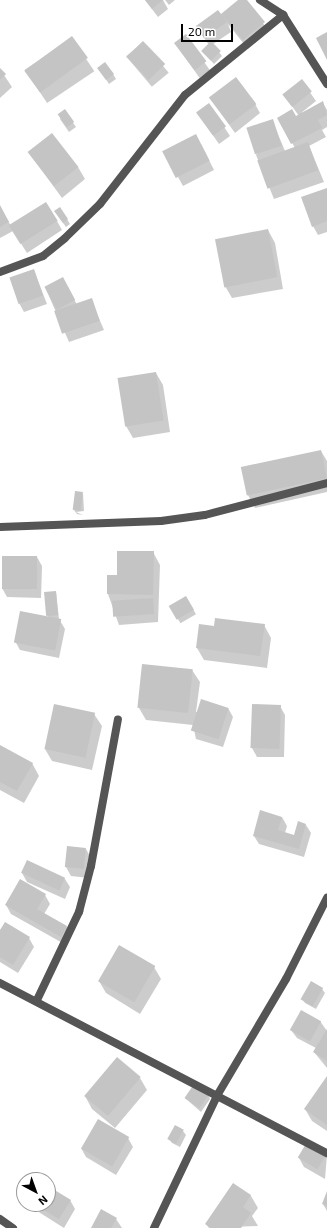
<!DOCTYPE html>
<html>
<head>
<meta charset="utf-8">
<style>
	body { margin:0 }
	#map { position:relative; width:327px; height:1228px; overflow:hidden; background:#fff; font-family:"Exo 2",sans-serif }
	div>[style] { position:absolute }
	.shadow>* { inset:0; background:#0003; transform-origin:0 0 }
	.building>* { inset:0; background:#c4c4c4; transform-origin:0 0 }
	.minor>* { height:8px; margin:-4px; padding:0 4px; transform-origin:4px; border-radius:4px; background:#555 }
	.tertiary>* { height:8px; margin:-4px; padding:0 4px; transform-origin:4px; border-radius:4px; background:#555 }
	span { translate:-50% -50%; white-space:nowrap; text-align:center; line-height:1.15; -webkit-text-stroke:3px #fff; paint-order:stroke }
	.north { position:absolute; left:16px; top:1172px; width:40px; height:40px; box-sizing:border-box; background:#fff; border:1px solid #999; border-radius:50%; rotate:139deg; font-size:11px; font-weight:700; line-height:16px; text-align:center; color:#000 }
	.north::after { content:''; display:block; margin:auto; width:14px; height:18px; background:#000; clip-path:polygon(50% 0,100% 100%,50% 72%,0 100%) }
	.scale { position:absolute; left:181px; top:24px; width:52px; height:18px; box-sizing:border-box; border:2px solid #000; border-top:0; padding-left:5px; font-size:12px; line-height:14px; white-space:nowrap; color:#000; -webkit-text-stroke:3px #fff; paint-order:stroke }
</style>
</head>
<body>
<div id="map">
	<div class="shadow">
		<div style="clip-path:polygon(145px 0,163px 0,168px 9px,158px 17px)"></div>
		<div style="clip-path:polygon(165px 0,175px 0,169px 5px)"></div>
		<div style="clip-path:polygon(240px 0,245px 0,269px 31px,248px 49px,228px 24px,231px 32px,213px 44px,222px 56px,214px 64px,202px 51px,209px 45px,202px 35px)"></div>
		<div style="left:186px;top:36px;width:42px;height:13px;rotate:55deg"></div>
		<div style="left:72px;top:38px;width:40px;height:57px;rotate:56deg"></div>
		<div style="left:143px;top:42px;width:40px;height:22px;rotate:50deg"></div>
		<div style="clip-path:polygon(0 69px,12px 87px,0 98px)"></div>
		<div style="clip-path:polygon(101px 72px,113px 74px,116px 79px,109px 84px)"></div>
		<div style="clip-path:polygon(302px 81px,316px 101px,301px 113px,323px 103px,327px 110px,327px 127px,322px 130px,326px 137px,309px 146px,324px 182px,274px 199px,256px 155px,272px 120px,285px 151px,295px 148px,278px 118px,299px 116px,284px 95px)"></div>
		<div style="clip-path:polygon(210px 98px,255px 104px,260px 113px,235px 133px)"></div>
		<div style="clip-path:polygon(209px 104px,230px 136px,219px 144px,203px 121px)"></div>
		<div style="clip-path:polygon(64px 110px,76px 127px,69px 132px,60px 119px)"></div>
		<div style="clip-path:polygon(201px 144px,214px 170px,183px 186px,178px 177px)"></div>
		<div style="clip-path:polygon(29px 153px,78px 167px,85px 179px,62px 198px)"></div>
		<div style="clip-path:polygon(327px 189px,327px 232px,318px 235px,313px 226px)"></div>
		<div style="clip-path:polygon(0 207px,11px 226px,57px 221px,62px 230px,27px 253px,13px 231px,0 238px)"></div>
		<div style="clip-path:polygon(58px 216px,67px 219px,70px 224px,66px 227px)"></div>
		<div style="clip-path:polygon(268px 230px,275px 243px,283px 289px,232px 298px,225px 286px,217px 240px)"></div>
		<div style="clip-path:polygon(34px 271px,47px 304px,24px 312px,19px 303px)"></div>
		<div style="clip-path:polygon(45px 287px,68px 287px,77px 305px,91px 300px,104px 330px,69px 342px)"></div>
		<div style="clip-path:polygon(156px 373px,163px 385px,170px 432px,133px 438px,126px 426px,119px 379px)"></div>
		<div style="clip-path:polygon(321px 451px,327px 461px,327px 492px,255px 508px,248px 495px)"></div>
		<div style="clip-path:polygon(83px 493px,84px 511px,76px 512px,83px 515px,77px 514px,74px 510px)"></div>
		<div style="clip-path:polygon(153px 552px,160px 565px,158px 622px,119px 625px,108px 594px,118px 576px)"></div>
		<div style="clip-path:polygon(37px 557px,42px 566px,41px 598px,7px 597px,2px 588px)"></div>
		<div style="clip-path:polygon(56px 592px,59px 619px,65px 629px,59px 658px,20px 650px,15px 641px,48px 618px,45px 593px)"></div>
		<div style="left:186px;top:597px;width:20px;height:18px;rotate:60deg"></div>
		<div style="clip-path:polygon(264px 625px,271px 638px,267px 668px,204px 660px,197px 648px)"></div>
		<div style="clip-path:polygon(192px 670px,200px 682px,196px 712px,228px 708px,233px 717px,223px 747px,196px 739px,193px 725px,146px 720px,139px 708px)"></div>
		<div style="clip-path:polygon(280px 706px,285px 715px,284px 757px,257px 757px,252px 748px)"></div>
		<div style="clip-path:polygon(94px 714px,102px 726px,92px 770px,52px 761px,45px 749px)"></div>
		<div style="clip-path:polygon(0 746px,32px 763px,39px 776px,24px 803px,0 790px)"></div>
		<div style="clip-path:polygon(282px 817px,287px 826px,285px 833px,294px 836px,306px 825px,311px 833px,304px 857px,259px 844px,254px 836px)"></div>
		<div style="clip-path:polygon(86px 849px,91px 858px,89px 878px,71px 876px,66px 867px)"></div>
		<div style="clip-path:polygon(22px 873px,65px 879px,70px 887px,65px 899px,27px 882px)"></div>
		<div style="clip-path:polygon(45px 895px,50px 904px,44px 914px,67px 927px,72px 935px,66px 945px,11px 914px,6px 905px)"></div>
		<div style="clip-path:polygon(0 932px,29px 938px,34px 947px,18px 973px,0 962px)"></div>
		<div style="clip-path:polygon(154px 967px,161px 979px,140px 1014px,106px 993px,99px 981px)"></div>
		<div style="clip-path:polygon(322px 989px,325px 993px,316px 1009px,305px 1003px,302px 999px)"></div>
		<div style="clip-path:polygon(320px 1021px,327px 1031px,327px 1068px,314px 1052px,316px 1048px,297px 1038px,291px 1030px)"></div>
		<div style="clip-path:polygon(140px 1078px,147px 1090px,115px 1128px,92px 1109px,85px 1096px)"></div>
		<div style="clip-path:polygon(327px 1078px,327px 1131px,312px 1121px,305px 1109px)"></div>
		<div style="clip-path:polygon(208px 1094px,210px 1099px,201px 1112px,185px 1098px)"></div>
		<div style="clip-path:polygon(183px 1131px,186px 1135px,180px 1147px,172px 1143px,169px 1139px)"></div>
		<div style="clip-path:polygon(128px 1138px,133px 1147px,116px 1175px,86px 1157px,81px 1148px)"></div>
		<div style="clip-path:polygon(327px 1155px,325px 1179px,304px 1167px,299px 1158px)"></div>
		<div style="clip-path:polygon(233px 1184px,251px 1196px,258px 1208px,252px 1216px,258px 1226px,209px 1228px,206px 1224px)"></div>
		<div style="clip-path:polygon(48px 1188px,70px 1200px,75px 1209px,64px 1228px,26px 1204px,48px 1204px)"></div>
		<div style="clip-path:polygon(24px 1193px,24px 1201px,22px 1197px)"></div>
		<div style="clip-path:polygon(327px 1194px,327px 1211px,323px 1204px)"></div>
		<div style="clip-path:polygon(116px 1219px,122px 1228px,92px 1228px)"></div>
	</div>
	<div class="building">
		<div style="clip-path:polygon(145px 0,163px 0,152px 9px)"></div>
		<div style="clip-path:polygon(238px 0,247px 0,265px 22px,243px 40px,222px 15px,227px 22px,204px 38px,196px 26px,218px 10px,221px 14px)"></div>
		<div style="clip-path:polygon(327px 32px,327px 60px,316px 38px)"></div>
		<div style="left:186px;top:34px;width:34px;height:15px;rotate:53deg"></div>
		<div style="left:72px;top:36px;width:27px;height:59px;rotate:54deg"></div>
		<div style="left:143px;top:41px;width:32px;height:23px;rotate:46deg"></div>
		<div style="left:211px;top:41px;width:14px;height:14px;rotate:45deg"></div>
		<div style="left:105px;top:62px;width:15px;height:10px;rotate:53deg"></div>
		<div style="clip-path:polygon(0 68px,6px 74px,0 80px)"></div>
		<div style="left:236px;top:77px;width:34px;height:34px;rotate:53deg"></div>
		<div style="left:302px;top:79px;width:16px;height:25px;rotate:52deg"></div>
		<div style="clip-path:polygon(323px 101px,327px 115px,318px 120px,322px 128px,291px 144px,277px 118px,292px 109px,296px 116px)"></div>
		<div style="left:209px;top:103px;width:29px;height:16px;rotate:54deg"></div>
		<div style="left:65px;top:109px;width:16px;height:9px;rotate:55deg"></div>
		<div style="left:273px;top:119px;width:28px;height:28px;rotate:72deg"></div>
		<div style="left:52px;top:133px;width:43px;height:31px;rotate:52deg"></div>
		<div style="left:196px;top:134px;width:30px;height:38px;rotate:63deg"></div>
		<div style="left:308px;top:142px;width:30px;height:54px;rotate:70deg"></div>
		<div style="clip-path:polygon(327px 188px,327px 221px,312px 227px,301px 197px)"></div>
		<div style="left:46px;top:202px;width:22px;height:44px;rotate:58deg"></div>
		<div style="clip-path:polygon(0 205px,9px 222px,0 227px)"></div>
		<div style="clip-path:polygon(60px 207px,68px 219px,63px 223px,54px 211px)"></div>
		<div style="left:268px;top:229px;width:49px;height:54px;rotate:79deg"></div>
		<div style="left:34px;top:269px;width:28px;height:26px;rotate:71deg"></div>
		<div style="left:63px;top:277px;width:26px;height:21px;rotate:62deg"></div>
		<div style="left:92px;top:298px;width:24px;height:40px;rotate:71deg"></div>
		<div style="left:156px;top:372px;width:49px;height:39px;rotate:81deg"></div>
		<div style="left:321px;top:450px;width:29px;height:82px;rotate:78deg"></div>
		<div style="left:75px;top:491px;width:8px;height:19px;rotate:7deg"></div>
		<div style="clip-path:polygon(117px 551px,154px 551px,153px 595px,107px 594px,107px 575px,117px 575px)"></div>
		<div style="left:2px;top:556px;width:35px;height:33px"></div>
		<div style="left:56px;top:591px;width:24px;height:12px;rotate:85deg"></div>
		<div style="left:186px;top:596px;width:16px;height:20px;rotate:60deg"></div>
		<div style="left:153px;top:598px;width:16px;height:41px;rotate:86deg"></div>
		<div style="left:20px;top:611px;width:42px;height:32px;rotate:11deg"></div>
		<div style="clip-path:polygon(215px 618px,265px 624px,260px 656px,196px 648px,199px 624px,214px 626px)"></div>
		<div style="left:142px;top:664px;width:51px;height:44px;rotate:6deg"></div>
		<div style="left:201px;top:699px;width:29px;height:33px;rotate:18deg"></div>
		<div style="left:54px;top:704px;width:42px;height:46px;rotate:12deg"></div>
		<div style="left:252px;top:704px;width:29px;height:44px;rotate:2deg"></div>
		<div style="clip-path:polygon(0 745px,33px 763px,17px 791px,0 782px)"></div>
		<div style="clip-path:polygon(260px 810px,282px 817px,278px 830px,294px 835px,298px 821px,306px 824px,299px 849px,253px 836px)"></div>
		<div style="left:67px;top:846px;width:19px;height:21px;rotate:6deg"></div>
		<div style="left:27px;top:860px;width:42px;height:14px;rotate:25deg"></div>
		<div style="clip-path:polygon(20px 879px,46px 894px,37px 909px,67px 926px,61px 937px,5px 905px)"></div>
		<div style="clip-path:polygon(5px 922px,30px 937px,13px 965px,0 957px,0 930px)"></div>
		<div style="left:119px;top:945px;width:42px;height:42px;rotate:30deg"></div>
		<div style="left:311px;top:981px;width:14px;height:21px;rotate:30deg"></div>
		<div style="left:301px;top:1010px;width:23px;height:23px;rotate:29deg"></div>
		<div style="clip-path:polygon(327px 1029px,327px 1061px,313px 1052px)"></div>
		<div style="left:117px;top:1057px;width:31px;height:51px;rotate:40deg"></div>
		<div style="clip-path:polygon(327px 1076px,327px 1125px,304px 1109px)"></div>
		<div style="left:194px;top:1084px;width:18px;height:17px;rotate:34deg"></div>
		<div style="left:98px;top:1119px;width:36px;height:34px;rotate:30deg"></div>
		<div style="left:175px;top:1125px;width:10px;height:16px;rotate:29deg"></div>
		<div style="left:307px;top:1142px;width:23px;height:18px;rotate:31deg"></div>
		<div style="clip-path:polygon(233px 1183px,251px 1195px,243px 1207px,251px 1213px,241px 1228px,211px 1228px,205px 1224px)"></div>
		<div style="clip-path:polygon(48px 1186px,71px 1200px,59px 1219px,33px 1204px,48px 1204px)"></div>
		<div style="clip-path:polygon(327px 1191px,327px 1206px,322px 1204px)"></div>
		<div style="clip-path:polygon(101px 1209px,117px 1218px,111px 1228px,91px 1228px)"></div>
	</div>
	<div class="minor">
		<div style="left:0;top:272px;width:46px;rotate:-20.4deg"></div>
		<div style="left:43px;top:256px;width:28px;rotate:-39deg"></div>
		<div style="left:65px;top:238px;width:49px;rotate:-44.2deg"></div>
		<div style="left:100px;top:204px;width:138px;rotate:-52.1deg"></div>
		<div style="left:185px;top:95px;width:127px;rotate:-39.2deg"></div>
		<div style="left:0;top:527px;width:161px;rotate:-2.1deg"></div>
		<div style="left:161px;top:521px;width:44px;rotate:-7.8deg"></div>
		<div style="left:205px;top:515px;width:126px;rotate:-14.7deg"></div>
		<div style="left:0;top:983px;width:369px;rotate:27.5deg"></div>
		<div style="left:37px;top:1000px;width:98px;rotate:-64.5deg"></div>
		<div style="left:79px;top:912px;width:48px;rotate:-75.4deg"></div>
		<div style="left:91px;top:866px;width:149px;rotate:-79.6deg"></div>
		<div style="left:0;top:1219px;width:16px;rotate:35deg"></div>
	</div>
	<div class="tertiary">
		<div style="left:260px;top:0;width:27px;rotate:33deg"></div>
		<div style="left:283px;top:15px;width:82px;rotate:57.5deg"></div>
		<div style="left:154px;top:1228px;width:148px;rotate:-64.5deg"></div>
		<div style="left:218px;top:1094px;width:134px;rotate:-59.4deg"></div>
		<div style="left:286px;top:979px;width:91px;rotate:-63.2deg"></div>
	</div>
	<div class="north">N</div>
	<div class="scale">20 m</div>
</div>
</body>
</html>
